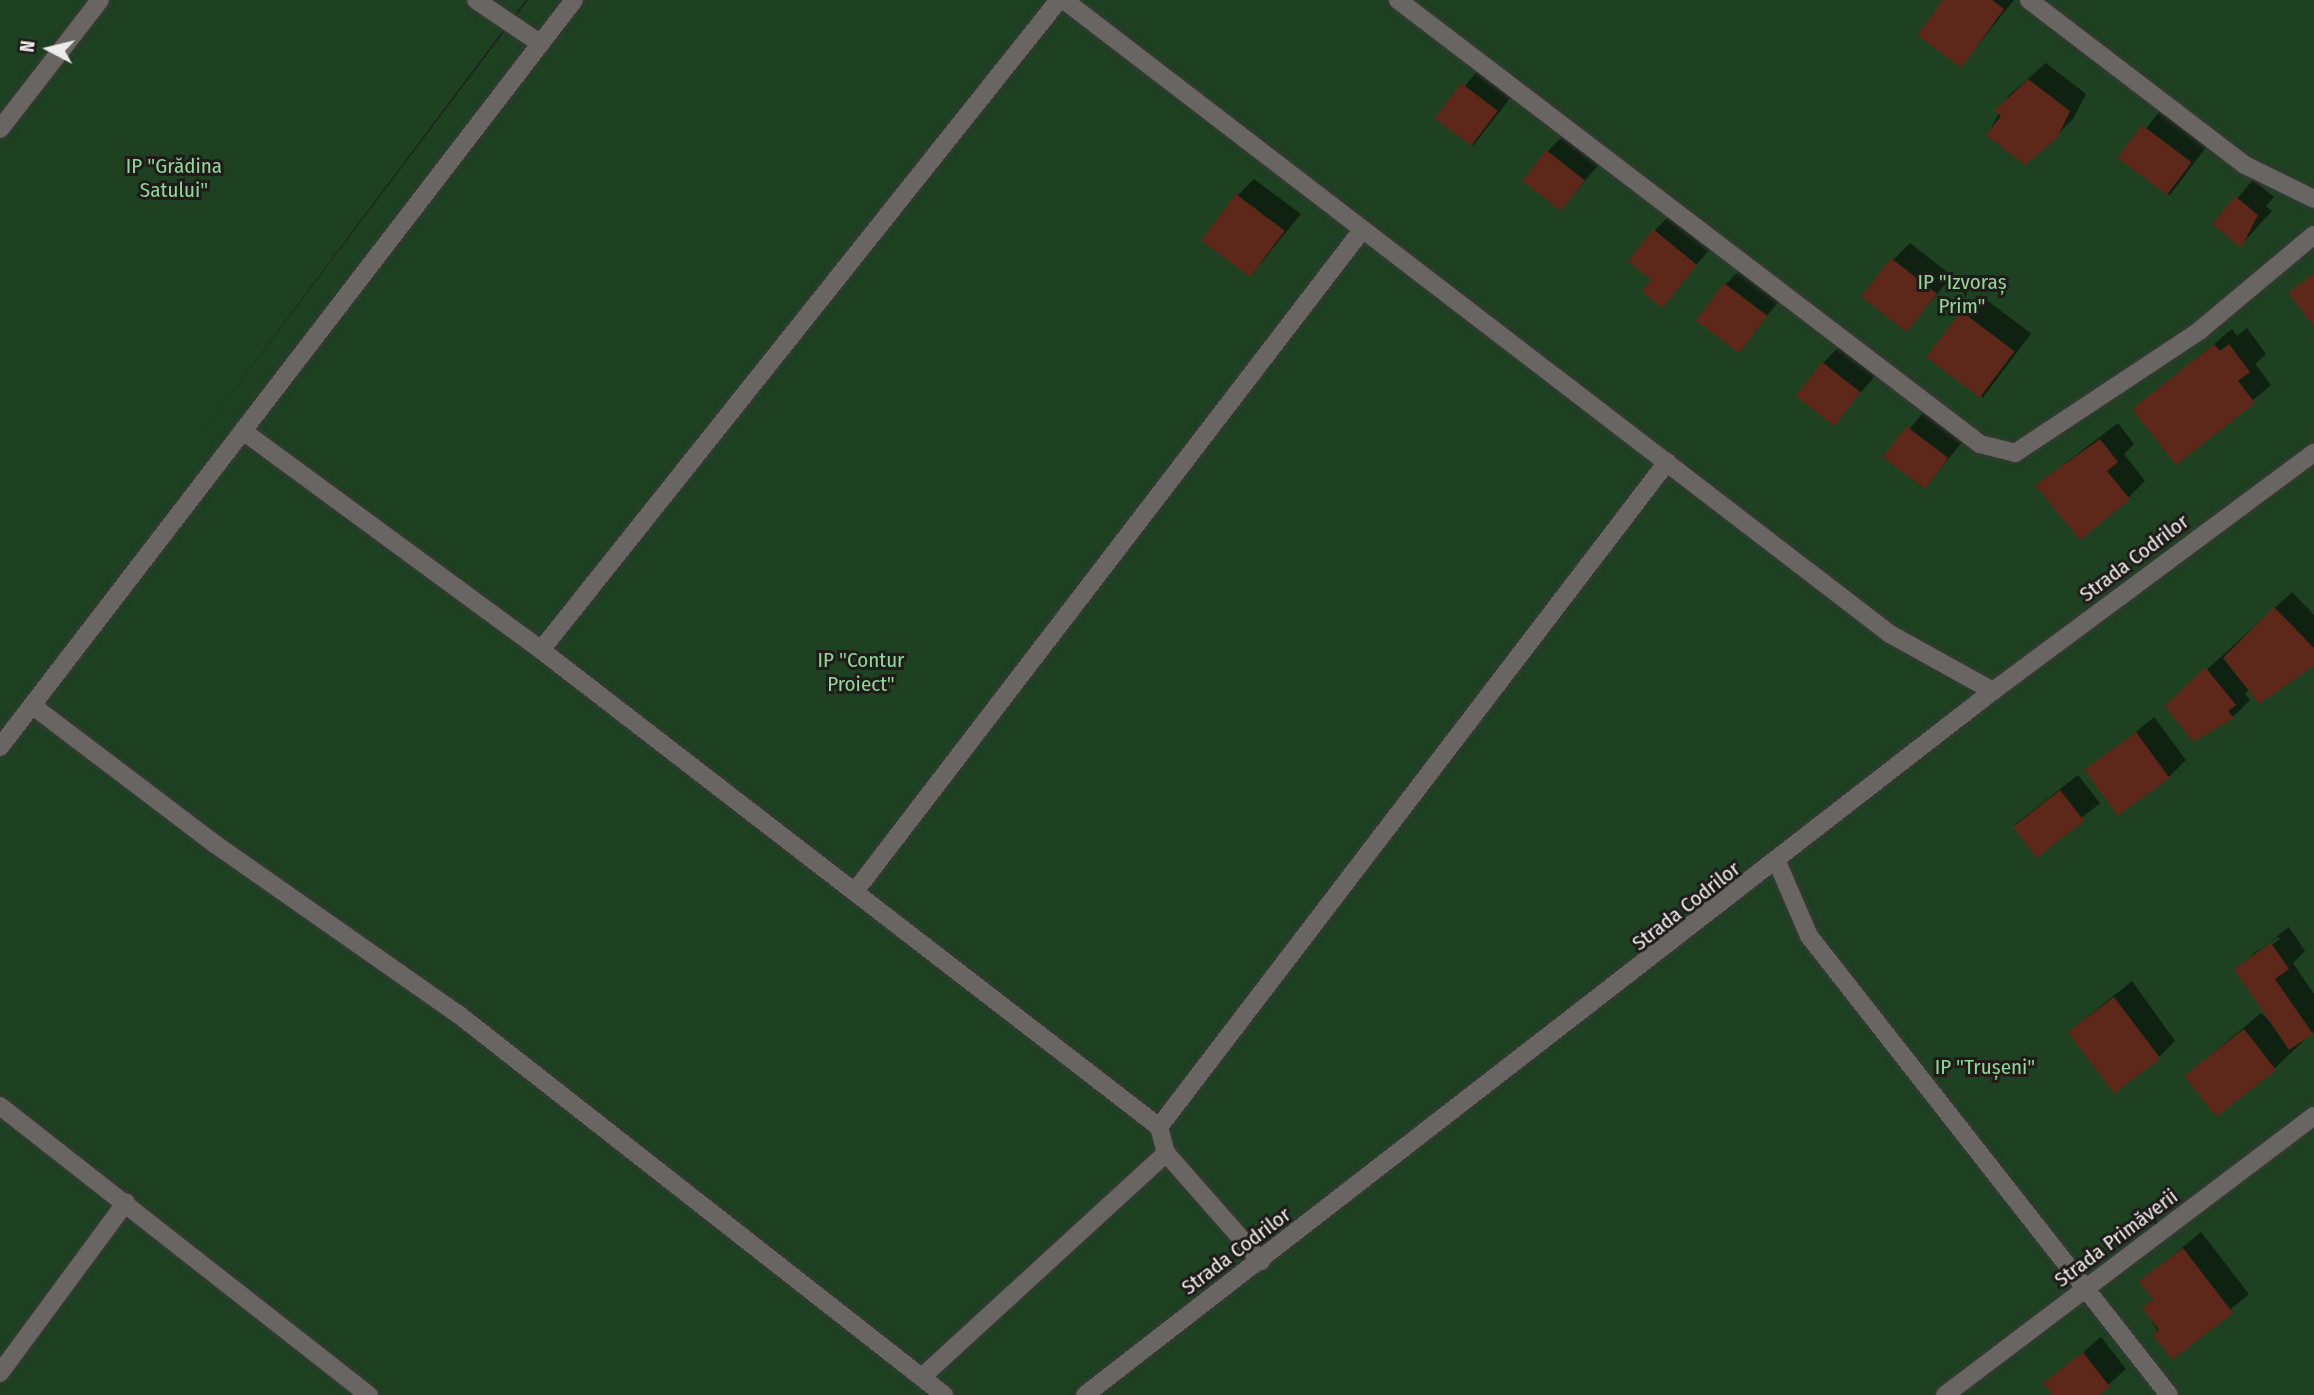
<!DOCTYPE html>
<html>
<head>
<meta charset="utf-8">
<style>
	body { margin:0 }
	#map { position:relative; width:2314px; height:1395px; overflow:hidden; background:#1f1c1a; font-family:"Fira Sans Condensed",sans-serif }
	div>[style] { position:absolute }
	.green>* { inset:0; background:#1d4121 }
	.shadow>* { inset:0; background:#0007; transform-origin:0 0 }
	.building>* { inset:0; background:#5d2819; transform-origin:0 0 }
	.roads { filter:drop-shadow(0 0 2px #3b3937) drop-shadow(0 0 2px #3b3937) }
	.minor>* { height:18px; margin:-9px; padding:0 9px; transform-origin:9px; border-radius:9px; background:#696562 }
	span { translate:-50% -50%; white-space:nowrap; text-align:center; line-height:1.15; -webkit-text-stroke:6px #1f1c1a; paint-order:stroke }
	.park-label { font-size:21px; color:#90d697 }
	.street-label { font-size:21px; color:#edebe9 }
	.north { position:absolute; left:14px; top:14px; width:70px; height:70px; -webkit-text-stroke:5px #1f1c1a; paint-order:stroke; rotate:277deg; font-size:19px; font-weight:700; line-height:28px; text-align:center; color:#edebe9 }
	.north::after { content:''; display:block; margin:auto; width:24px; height:32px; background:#edebe9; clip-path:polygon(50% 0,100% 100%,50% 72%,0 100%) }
</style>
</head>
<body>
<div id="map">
	<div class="green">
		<div style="clip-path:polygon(0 0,526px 0,184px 456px,528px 0,2314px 0,2314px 1395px,0 1395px)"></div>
	</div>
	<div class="shadow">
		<div style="clip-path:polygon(1945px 0,2014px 0,1961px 66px)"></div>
		<div style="clip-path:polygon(2046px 63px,2086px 94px,2073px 119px,2055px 137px,1988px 134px,2008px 96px)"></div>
		<div style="left:1480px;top:67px;width:43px;height:66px;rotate:38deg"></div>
		<div style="left:2161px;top:109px;width:59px;height:64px;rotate:37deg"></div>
		<div style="clip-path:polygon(1564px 135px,1600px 163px,1561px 209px,1548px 151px)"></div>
		<div style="clip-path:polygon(1254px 179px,1301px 214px,1251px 275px,1237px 196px)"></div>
		<div style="clip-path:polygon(2253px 180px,2274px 197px,2266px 206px,2272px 211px,2241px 245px,2215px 224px)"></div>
		<div style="clip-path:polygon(1671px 214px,1712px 247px,1661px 305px,1653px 280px,1655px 230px)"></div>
		<div style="clip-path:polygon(1910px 243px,1952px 276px,1907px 330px,1893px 260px)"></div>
		<div style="clip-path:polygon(1743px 267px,1782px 297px,1739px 350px,1726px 284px)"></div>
		<div style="left:1980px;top:295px;width:64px;height:80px;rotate:37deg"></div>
		<div style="clip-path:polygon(2247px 328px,2266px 354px,2255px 364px,2271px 385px,2177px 463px,2135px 409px,2232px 329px,2237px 336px)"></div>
		<div style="clip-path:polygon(1840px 346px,1876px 375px,1834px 423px,1823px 363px)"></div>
		<div style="left:1925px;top:410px;width:49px;height:62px;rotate:39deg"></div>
		<div style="clip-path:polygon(2118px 423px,2134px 444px,2124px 454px,2145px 481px,2128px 498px,2037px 485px)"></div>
		<div style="clip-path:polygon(2292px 592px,2314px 615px,2314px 660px,2250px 689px,2245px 694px,2250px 700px,2233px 717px,2167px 706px)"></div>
		<div style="clip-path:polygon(2154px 717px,2186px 760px,2169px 777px,2087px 772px)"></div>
		<div style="left:2078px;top:775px;width:36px;height:81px;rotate:52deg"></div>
		<div style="clip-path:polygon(evenodd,2289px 927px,2305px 951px,2293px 963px,2314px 994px,2314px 1031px,2274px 1069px,2186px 1076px,2261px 1013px,2275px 1026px,2236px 969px,2289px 927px,2278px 937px,2280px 939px,2253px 958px,2253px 954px,2278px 937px)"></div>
		<div style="clip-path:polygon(2132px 981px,2175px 1041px,2158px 1058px,2070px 1031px)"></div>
		<div style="clip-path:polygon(2201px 1232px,2249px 1294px,2173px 1357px,2144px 1308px,2154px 1298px,2141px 1282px)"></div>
		<div style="clip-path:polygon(2101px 1337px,2126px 1369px,2097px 1395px,2055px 1395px,2046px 1384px)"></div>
	</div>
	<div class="building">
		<div style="clip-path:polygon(1943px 0,1992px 0,2004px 9px,1961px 68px,1917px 35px)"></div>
		<div style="clip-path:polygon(2028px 79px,2070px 111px,2057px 138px,2025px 165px,1986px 135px,2001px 116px,1994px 111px)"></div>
		<div style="left:1461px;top:83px;width:46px;height:44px;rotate:37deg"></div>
		<div style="left:2142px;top:125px;width:62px;height:41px;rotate:37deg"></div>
		<div style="left:1546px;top:150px;width:49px;height:39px;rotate:38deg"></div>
		<div style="left:1236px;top:194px;width:61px;height:58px;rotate:37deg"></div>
		<div style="clip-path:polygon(2235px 196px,2258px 215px,2241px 248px,2212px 224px)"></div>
		<div style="clip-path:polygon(1653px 229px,1697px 265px,1662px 308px,1642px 291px,1651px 280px,1628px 261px)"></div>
		<div style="left:1891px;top:258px;width:58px;height:49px;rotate:38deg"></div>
		<div style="clip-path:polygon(2314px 273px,2314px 327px,2288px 293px)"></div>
		<div style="left:1724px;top:283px;width:54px;height:47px;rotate:37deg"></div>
		<div style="left:1961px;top:311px;width:67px;height:58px;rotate:37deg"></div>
		<div style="clip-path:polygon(2214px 344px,2220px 351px,2229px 344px,2250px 372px,2238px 381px,2255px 403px,2176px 465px,2132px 409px)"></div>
		<div style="left:1822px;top:362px;width:49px;height:43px;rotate:38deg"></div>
		<div style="left:1906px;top:426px;width:53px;height:39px;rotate:37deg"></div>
		<div style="clip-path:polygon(2100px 439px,2118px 462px,2107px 471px,2130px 499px,2080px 540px,2035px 485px)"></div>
		<div style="clip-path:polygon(2274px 607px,2314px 648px,2314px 666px,2259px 704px,2223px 658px)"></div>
		<div style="clip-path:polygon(2205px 667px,2236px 705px,2228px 711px,2234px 718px,2193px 742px,2165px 706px)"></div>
		<div style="left:2136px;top:732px;width:57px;height:64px;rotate:54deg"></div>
		<div style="left:2060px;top:790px;width:39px;height:60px;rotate:52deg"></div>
		<div style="clip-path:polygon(2271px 943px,2289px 969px,2275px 979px,2313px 1034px,2289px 1050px,2234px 969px)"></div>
		<div style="left:2114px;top:997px;width:77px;height:58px;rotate:53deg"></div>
		<div style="left:2244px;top:1029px;width:52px;height:76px;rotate:52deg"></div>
		<div style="clip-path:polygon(2183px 1248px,2233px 1313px,2172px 1360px,2153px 1335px,2159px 1330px,2142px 1308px,2153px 1300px,2139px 1281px)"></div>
		<div style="clip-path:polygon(2083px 1352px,2110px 1387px,2100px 1395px,2052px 1395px,2043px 1383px)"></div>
	</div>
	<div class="roads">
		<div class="minor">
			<div style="left:476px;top:0;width:78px;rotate:34.1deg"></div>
			<div style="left:1064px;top:0;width:1041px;rotate:37.51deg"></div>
			<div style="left:1890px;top:634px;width:118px;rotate:29deg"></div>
			<div style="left:1398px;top:0;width:732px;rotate:37.34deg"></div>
			<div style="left:1980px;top:444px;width:36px;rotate:14deg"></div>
			<div style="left:2015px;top:453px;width:221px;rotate:-33.5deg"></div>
			<div style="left:2199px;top:331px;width:150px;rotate:-39.9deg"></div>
			<div style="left:2029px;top:0;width:272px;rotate:37.4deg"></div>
			<div style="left:2245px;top:165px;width:77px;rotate:26.2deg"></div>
			<div style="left:0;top:129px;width:163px;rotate:-52.2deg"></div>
			<div style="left:243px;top:431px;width:370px;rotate:36.3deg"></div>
			<div style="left:541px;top:650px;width:781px;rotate:37.66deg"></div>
			<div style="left:1159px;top:1127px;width:27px;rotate:75deg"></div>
			<div style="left:1166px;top:1153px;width:144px;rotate:48.7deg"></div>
			<div style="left:541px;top:650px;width:831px;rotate:-51.45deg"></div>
			<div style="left:33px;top:706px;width:228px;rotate:37.2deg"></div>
			<div style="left:215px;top:844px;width:297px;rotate:35deg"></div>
			<div style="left:458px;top:1014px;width:618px;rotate:38.09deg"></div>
			<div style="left:0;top:747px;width:942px;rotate:-52.46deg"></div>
			<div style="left:1778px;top:864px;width:78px;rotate:66.7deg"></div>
			<div style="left:1809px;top:936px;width:583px;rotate:51.89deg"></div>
			<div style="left:856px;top:890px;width:832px;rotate:-52.52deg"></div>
			<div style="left:0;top:1106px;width:469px;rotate:38.1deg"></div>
			<div style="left:1159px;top:1127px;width:837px;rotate:-52.62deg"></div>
			<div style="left:0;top:1373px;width:212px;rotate:-53.6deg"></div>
			<div style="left:923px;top:1376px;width:330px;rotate:-42.5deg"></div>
			<div style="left:1085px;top:1395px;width:1149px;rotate:-37.79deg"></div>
			<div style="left:1993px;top:691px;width:400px;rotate:-36.6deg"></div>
			<div style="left:1945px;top:1395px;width:463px;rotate:-37.1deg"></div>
		</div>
	</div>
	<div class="park-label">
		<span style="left:174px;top:178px">IP "Grădina<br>Satului"</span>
		<span style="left:1962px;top:294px">IP "Izvoraș<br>Prim"</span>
		<span style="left:861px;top:672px">IP "Contur<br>Proiect"</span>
		<span style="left:1985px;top:1067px">IP "Trușeni"</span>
	</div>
	<div class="street-label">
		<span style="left:2134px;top:558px;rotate:-37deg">Strada Codrilor</span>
		<span style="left:1686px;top:906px;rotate:-38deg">Strada Codrilor</span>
		<span style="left:2116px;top:1238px;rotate:-37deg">Strada Primăverii</span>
		<span style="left:1236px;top:1251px;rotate:-37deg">Strada Codrilor</span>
	</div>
	<div class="north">N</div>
</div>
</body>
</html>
